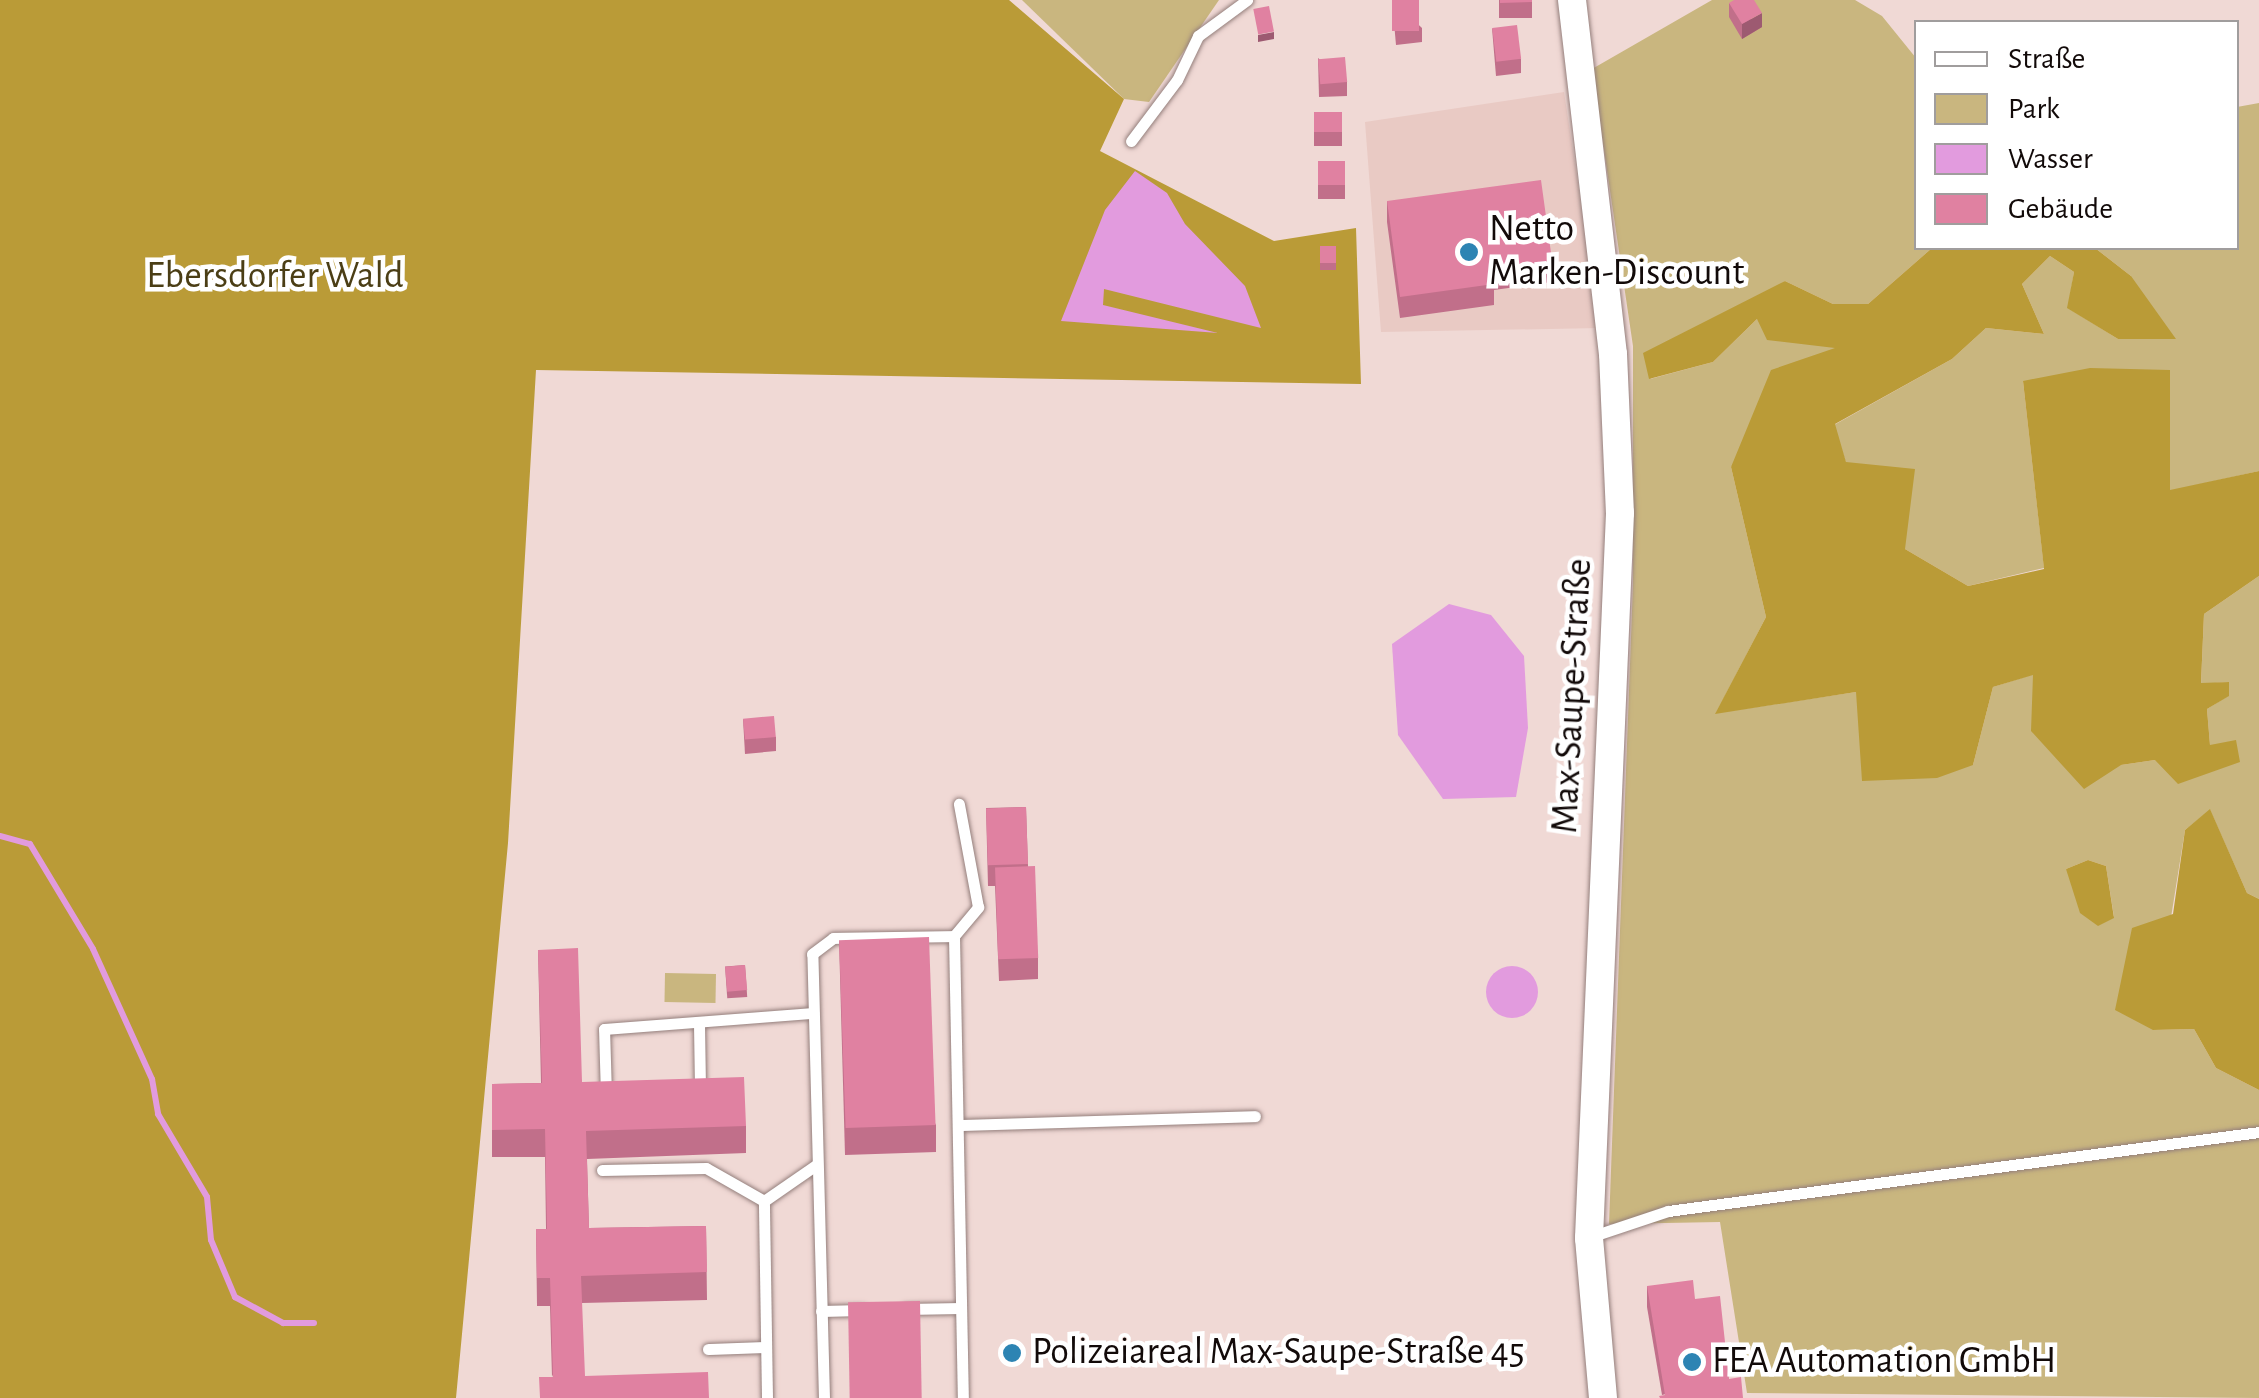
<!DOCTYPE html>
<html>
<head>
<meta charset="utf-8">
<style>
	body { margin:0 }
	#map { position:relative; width:2259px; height:1398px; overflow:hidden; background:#f0d9d5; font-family:"Alegreya Sans",sans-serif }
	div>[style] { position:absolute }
	.built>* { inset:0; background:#e9cac4 }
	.green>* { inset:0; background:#c9b67f; transform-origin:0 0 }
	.forest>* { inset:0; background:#ba9b37 }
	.water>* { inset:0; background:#e29bde }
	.round { border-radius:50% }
	.stream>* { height:6px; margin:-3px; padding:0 3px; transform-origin:3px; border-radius:3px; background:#e29bde }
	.roads { filter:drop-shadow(0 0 2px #947f7c) drop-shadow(0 0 2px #947f7c) }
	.service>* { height:11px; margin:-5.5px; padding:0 5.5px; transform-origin:5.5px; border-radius:5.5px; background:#fff }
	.tertiary>* { height:28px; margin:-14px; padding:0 14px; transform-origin:14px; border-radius:14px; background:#fff }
	.wall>* { inset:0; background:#c16f8a; transform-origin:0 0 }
	.shaded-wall>* { inset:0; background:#9d5a71 }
	.building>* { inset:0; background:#e081a1; transform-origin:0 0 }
	.dots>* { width:28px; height:28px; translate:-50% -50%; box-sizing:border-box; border:5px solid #fff; border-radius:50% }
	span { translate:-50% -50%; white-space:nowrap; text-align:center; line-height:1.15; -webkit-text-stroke:9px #fff; paint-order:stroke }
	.poi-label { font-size:38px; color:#120a09 }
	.left { translate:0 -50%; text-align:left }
	.park-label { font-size:38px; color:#4b3e15 }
	.street-label { font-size:38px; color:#120a09 }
	.legend { position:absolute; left:1914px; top:20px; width:325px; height:230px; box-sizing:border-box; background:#fff; border:2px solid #a09d9d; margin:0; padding:12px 18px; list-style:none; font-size:30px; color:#120a09 }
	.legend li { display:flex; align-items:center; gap:20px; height:50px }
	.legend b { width:50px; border:2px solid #a09d9d }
</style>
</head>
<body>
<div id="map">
	<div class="built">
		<div style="clip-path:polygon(1564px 92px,1600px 328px,1381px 332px,1365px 122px)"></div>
	</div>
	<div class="green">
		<div style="clip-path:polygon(1022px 0,1219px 0,1149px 102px,1124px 99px)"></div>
		<div style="clip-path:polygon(evenodd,1712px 0,1855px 0,1882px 16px,1916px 58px,1916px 248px,1932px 248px,1868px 304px,1833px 304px,1785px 281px,1650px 379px,1713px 362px,1757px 319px,1838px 347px,1731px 467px,1766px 617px,1716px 713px,1856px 692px,1973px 765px,1993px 687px,2034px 674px,2121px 765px,2155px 760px,2210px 745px,2207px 709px,2228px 696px,2229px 682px,2201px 684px,2204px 614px,2259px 576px,2259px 899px,2247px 893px,2210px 810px,2185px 830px,2153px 1030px,2194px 1029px,2216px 1068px,2259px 1090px,2259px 1398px,1747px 1393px,1720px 1222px,1609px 1224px,1633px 584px,1633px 346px,1592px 69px,1712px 0,2088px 860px,2106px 866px,2114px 917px,2066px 869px,2088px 860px)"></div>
		<div style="clip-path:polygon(2259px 103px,2259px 471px,2170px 491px,2023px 381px,2044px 568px,1968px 586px,1905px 549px,1846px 463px,1834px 425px,1952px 359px,1986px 328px,2044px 334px,2022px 284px,2050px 256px,2074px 272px,2068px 308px,2118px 339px,2131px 276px,2095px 248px,2236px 248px,2237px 107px)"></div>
		<div style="left:665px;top:973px;width:51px;height:29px;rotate:1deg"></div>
	</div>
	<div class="forest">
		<div style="clip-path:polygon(0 0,1009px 0,1124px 99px,1100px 151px,1274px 241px,1356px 228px,1361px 384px,536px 370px,508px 843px,456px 1398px,0 1398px)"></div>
		<div style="clip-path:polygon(1932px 248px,2095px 248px,2131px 276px,2176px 339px,2118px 339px,2067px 308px,2074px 272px,2050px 256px,2022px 284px,2044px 334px,1986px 328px,1952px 359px,1835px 424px,1846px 462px,1915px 469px,1905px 549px,1968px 586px,2044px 569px,2023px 381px,2090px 368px,2170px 370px,2170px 490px,2259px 471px,2259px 576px,2204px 614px,2201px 683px,2229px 682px,2229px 696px,2207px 709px,2210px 745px,2236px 740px,2240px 762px,2178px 784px,2155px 760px,2121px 765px,2084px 789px,2031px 731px,2033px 675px,1993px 687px,1973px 765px,1937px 778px,1862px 781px,1856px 692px,1715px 714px,1766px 617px,1731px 467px,1771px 370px,1835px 348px,1767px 340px,1757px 319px,1713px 362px,1649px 379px,1643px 353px,1785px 281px,1833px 304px,1868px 304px)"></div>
		<div style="clip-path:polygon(2210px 809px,2247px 893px,2259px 899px,2259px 1090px,2216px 1068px,2194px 1029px,2153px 1030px,2115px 1010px,2132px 928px,2173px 914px,2185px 830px)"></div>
		<div style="clip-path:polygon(2088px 860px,2106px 866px,2114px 918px,2098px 926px,2080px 913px,2066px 869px)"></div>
	</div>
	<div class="water">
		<div style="clip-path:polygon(1135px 171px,1167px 193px,1185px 224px,1245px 286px,1261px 328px,1104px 289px,1103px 305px,1218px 333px,1061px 321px,1105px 210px)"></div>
		<div style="clip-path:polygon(1449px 604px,1491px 615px,1524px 656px,1528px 728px,1516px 797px,1443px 799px,1398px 735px,1392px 644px)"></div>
		<div class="round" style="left:1486px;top:966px;width:52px;height:52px"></div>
	</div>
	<div class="stream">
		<div style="left:0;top:836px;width:31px;rotate:15deg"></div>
		<div style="left:30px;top:844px;width:122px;rotate:59deg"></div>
		<div style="left:93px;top:949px;width:143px;rotate:65.6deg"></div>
		<div style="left:152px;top:1079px;width:36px;rotate:80deg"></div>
		<div style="left:158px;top:1114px;width:96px;rotate:59.4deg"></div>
		<div style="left:207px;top:1197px;width:43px;rotate:84.7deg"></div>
		<div style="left:211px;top:1240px;width:62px;rotate:67.2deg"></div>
		<div style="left:235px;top:1297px;width:55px;rotate:28.4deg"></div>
		<div style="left:283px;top:1323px;width:31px"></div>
	</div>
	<div class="roads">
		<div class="service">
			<div style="left:1131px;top:141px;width:76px;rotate:-53deg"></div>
			<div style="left:1177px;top:80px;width:49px;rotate:-64.5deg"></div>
			<div style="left:1198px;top:36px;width:61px;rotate:-36.3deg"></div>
			<div style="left:954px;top:936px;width:38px;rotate:-50deg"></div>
			<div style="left:978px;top:907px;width:105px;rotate:-100.5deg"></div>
			<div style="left:699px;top:1024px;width:65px;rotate:89.1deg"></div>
			<div style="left:606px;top:1095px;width:66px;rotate:-91.7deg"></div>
			<div style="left:604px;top:1029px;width:210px;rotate:-4.4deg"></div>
			<div style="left:959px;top:1125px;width:296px;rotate:-1.7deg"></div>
			<div style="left:602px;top:1170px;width:104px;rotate:-1.1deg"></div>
			<div style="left:706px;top:1168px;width:67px;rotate:29.6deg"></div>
			<div style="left:1593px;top:1236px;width:79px;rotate:-18.4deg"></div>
			<div style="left:1668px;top:1211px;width:596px;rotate:-7.61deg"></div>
			<div style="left:906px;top:1309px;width:55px;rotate:-1deg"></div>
			<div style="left:821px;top:1311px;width:41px;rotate:-1.4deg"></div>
			<div style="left:708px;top:1349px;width:58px;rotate:-2deg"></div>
			<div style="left:767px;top:1398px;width:197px;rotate:-90.9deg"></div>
			<div style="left:764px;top:1201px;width:63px;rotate:-34.7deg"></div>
			<div style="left:824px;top:1398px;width:444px;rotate:-91.5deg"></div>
			<div style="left:812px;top:954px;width:26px;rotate:-37deg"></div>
			<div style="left:833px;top:938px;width:121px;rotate:-0.9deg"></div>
			<div style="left:954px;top:936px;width:462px;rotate:88.9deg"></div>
		</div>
		<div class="tertiary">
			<div style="left:1572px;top:0;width:356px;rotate:83.4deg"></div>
			<div style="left:1613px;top:354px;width:159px;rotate:87.5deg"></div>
			<div style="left:1620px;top:513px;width:726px;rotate:92.45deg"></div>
			<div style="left:1589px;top:1238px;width:161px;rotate:85deg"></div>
		</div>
	</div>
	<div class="wall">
		<div style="clip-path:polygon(1392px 0,1422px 28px,1422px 42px,1396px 45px)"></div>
		<div style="left:1499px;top:0;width:33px;height:18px"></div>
		<div style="clip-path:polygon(1729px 3px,1762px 27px,1742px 39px,1729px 17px)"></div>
		<div style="clip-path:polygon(1492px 28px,1521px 59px,1521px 73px,1496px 76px)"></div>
		<div style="clip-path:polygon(1318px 58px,1347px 82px,1347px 96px,1319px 97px)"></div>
		<div style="left:1314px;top:112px;width:28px;height:34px"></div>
		<div style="left:1318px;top:161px;width:27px;height:38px"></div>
		<div style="clip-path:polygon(1387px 201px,1552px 260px,1552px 282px,1494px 290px,1494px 305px,1400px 318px,1387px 222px)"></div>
		<div style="left:1320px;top:246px;width:16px;height:24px"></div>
		<div style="clip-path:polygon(743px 719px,776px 737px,776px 751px,745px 754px)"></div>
		<div style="clip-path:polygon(1026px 807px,1028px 866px,1038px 958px,1038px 979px,999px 981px,995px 886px,988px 886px,986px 808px)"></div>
		<div style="clip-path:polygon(839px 940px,936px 1125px,936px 1152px,845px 1155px)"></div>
		<div style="clip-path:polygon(538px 950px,582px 1082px,746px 1126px,746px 1153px,587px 1159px,589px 1228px,706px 1226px,707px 1300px,582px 1303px,552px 1377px,550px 1306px,537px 1306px,536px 1229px,546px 1229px,545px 1157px,492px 1157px,492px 1084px,541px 1083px)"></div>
		<div style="left:745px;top:965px;width:32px;height:20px;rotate:86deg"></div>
		<div style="clip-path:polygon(1647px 1286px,1695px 1299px,1729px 1379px,1662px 1395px,1647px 1307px)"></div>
	</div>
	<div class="shaded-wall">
		<div style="clip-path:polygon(1762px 13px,1762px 27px,1742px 39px,1742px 24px)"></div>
		<div style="clip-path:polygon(1274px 32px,1274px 39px,1258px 42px,1258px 35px)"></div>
	</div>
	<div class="building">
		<div style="left:1392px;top:0;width:27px;height:31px"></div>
		<div style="clip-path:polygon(1500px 0,1532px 0,1532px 2px,1500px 3px)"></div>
		<div style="clip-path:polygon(1734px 0,1754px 0,1762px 13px,1742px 24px,1729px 3px)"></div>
		<div style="left:1269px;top:6px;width:26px;height:16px;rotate:79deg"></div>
		<div style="left:1517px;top:25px;width:34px;height:25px;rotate:83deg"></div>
		<div style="left:1345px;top:57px;width:25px;height:27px;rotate:85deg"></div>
		<div style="left:1314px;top:112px;width:28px;height:20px"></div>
		<div style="left:1318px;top:161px;width:27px;height:24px"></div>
		<div style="clip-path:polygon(1541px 180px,1552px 260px,1492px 269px,1494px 284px,1400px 297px,1387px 201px)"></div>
		<div style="left:1320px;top:246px;width:16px;height:17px"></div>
		<div style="left:774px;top:716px;width:21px;height:31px;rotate:85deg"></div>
		<div style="left:1026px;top:807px;width:57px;height:40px;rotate:88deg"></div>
		<div style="left:1035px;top:866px;width:92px;height:40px;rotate:88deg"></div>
		<div style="left:929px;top:937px;width:188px;height:90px;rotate:88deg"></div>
		<div style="clip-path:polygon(578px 948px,582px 1082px,744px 1077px,746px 1126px,586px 1131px,589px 1228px,706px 1226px,707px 1272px,581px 1276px,585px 1376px,708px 1372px,709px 1398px,540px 1398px,539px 1377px,553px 1377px,550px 1278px,537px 1278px,536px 1229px,547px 1229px,545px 1129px,492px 1130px,492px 1084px,542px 1083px,538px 950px)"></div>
		<div style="left:745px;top:965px;width:25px;height:20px;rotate:85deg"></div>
		<div style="clip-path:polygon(1693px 1280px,1695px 1299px,1720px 1296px,1729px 1379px,1741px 1377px,1743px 1398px,1660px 1398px,1659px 1396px,1665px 1395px,1647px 1286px)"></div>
		<div style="left:920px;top:1301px;width:97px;height:72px;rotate:89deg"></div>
	</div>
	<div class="dots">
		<div style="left:1469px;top:252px;background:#2d84b3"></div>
		<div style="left:1012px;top:1353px;background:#2d84b3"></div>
		<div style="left:1692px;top:1362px;background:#2d84b3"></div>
	</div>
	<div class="poi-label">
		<span class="left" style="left:1489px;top:252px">Netto<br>Marken-Discount</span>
		<span class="left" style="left:1032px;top:1353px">Polizeiareal Max-Saupe-Straße 45</span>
		<span class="left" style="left:1712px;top:1362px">FEA Automation GmbH</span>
	</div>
	<div class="park-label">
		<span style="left:275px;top:277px">Ebersdorfer Wald</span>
	</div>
	<div class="street-label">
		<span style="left:1573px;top:696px;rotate:-87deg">Max-Saupe-Straße</span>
	</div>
	<ul class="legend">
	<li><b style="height:12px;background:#fff"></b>Straße</li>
	<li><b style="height:28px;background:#c9b67f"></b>Park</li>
	<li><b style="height:28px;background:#e29bde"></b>Wasser</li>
	<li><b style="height:28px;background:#e081a1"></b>Gebäude</li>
	</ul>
</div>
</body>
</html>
